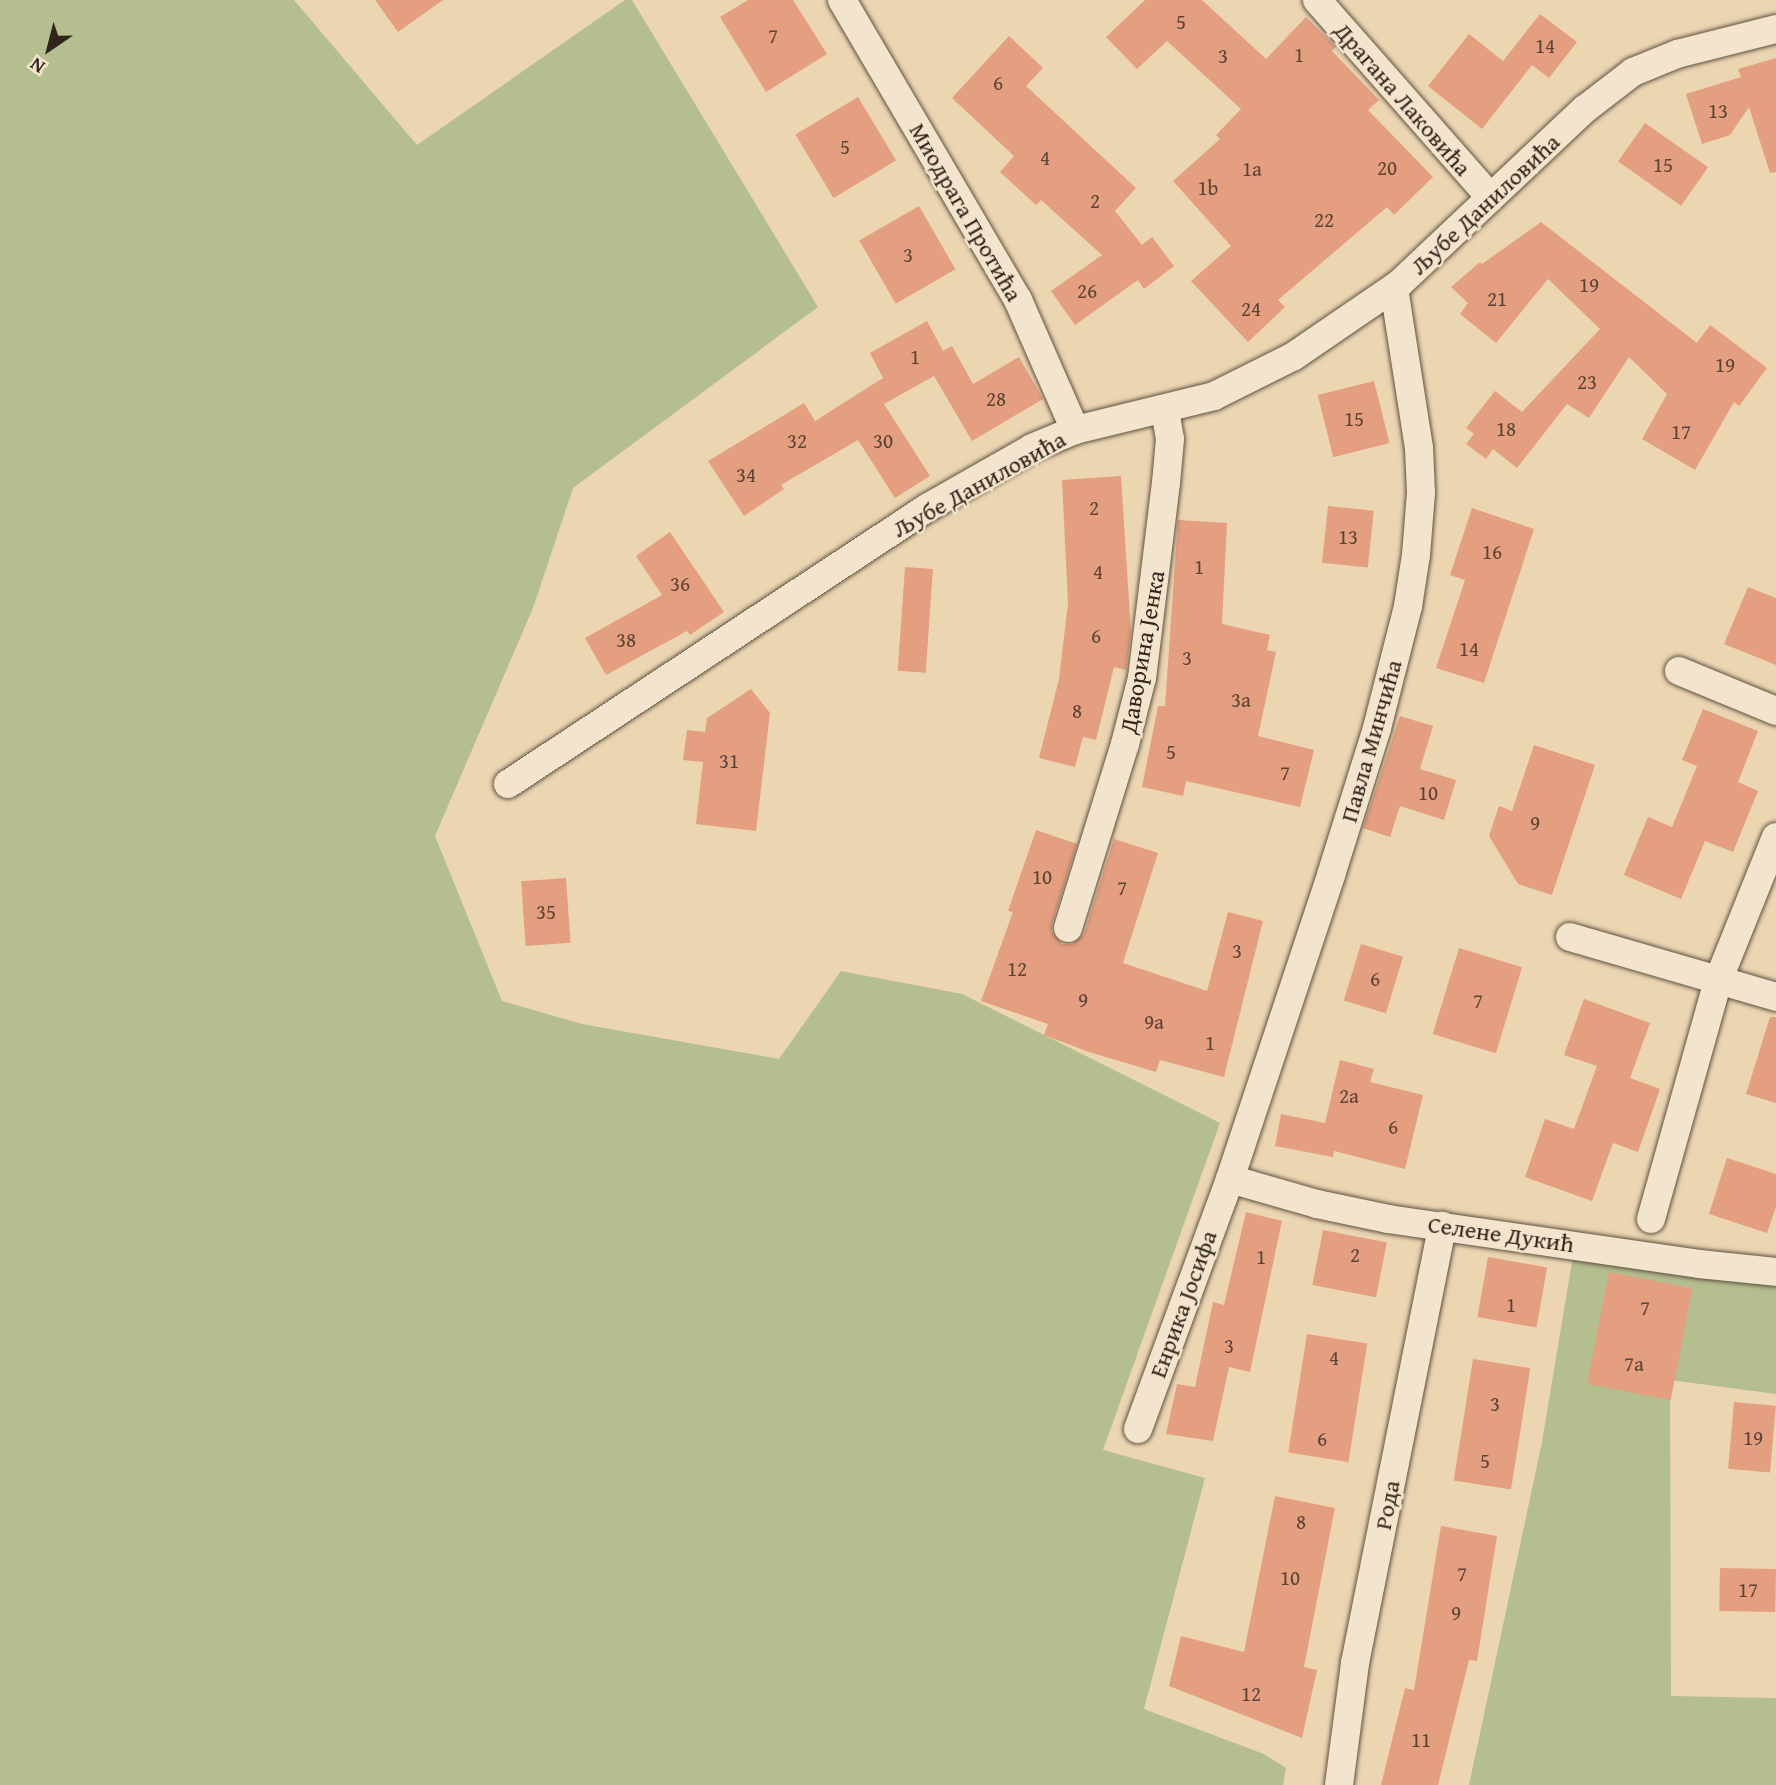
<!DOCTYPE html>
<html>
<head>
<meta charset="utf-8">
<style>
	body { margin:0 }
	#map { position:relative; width:1776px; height:1785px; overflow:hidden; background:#ecd6b2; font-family:"Gentium Book Plus",serif }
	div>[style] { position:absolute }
	.green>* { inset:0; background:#b4be8f }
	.building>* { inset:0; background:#e49e80; transform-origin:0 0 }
	.roads { filter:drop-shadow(0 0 2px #605242) drop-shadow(0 0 2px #605242) }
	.street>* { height:28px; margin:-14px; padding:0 14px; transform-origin:14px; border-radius:14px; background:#f3e4cd }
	span { translate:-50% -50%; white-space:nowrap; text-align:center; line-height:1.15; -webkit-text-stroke:5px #f3e4cd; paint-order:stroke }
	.number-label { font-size:21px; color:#5e4435 }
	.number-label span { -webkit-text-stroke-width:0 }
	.street-label { font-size:24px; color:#32261c }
	.north { position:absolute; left:14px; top:14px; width:70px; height:70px; -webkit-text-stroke:5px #f3e4cd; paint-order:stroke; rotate:215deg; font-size:19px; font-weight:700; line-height:28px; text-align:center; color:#32261c }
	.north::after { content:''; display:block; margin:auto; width:24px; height:32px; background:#32261c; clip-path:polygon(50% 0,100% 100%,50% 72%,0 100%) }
</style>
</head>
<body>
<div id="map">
	<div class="green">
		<div style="clip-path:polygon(0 0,294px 0,417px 145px,625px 0,632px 0,818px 307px,573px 488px,533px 608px,435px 836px,502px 1001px,582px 1024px,779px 1059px,841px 971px,962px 994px,1220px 1123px,1103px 1450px,1205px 1478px,1144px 1709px,1264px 1754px,1286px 1768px,1283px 1785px,0 1785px)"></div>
		<div style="clip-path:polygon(1575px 1244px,1776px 1271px,1776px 1394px,1670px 1380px,1671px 1696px,1776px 1698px,1776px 1785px,1469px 1785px,1542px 1442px)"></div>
	</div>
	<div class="building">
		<div style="clip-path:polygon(375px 0,443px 0,398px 32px)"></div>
		<div style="clip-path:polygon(748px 0,793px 0,827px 54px,766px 92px,720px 17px)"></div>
		<div style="clip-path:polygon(1145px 0,1202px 0,1266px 59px,1306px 17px,1336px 47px,1332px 51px,1379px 100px,1368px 110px,1433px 177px,1394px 215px,1387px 207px,1278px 300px,1285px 307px,1248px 342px,1191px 281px,1231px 246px,1173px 181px,1220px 139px,1216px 135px,1241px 109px,1167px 41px,1137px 69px,1106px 37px)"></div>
		<div style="clip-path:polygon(1540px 14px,1577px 42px,1549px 78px,1532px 65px,1482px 129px,1428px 86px,1469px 34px,1503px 61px)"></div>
		<div style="clip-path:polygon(1009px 36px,1043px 68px,1026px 86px,1136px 188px,1115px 211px,1142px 245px,1152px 237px,1174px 266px,1144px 289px,1138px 280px,1075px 325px,1051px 291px,1102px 255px,1041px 200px,1036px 205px,1000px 172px,1014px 156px,952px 98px)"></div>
		<div style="clip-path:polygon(1776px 58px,1776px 172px,1770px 173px,1749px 107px,1730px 135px,1702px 144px,1686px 94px,1741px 77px,1738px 69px)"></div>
		<div style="left:858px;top:97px;width:74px;height:73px;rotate:59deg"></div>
		<div style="left:1645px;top:123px;width:77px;height:47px;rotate:35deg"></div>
		<div style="left:919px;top:206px;width:73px;height:69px;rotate:60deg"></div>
		<div style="clip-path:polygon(1541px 222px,1697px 343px,1710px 325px,1767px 368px,1739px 406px,1734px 402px,1695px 470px,1642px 439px,1667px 394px,1629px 357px,1589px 418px,1567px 404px,1517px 468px,1493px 449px,1486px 459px,1466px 444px,1474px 434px,1466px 428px,1495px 391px,1522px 412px,1600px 329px,1548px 279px,1496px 343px,1460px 314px,1468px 303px,1451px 287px,1480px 262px,1482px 264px)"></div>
		<div style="clip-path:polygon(927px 321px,943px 351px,952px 346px,973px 384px,1019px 357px,1043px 399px,972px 441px,934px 376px,884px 404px,930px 476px,895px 498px,858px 440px,781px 485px,784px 489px,744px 516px,708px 461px,804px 403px,815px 421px,883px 378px,870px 353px)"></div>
		<div style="left:1374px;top:381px;width:64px;height:58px;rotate:76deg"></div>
		<div style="clip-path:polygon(1121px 476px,1131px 632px,1126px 670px,1114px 667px,1096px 740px,1083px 737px,1075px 767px,1039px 758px,1059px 679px,1068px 603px,1062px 480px)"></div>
		<div style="left:1328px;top:506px;width:46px;height:57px;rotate:6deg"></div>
		<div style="clip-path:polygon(1472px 508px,1534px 529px,1484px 683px,1436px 668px,1465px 580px,1450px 575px)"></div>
		<div style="clip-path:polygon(1178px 520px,1227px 523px,1222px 624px,1270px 635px,1267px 650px,1276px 652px,1258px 736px,1314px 750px,1300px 807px,1186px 781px,1183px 796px,1142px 787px,1158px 706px,1165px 706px)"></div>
		<div style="clip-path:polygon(670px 532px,724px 612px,690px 635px,687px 631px,606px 675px,585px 638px,662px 595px,636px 556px)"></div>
		<div style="left:905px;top:567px;width:28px;height:104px;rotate:4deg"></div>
		<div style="clip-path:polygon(1748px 587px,1776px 598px,1776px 665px,1724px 644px)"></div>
		<div style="clip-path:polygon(751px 689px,770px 713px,756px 831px,696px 824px,703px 762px,683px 760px,687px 730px,705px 732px,707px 718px)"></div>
		<div style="clip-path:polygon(1703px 709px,1758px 731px,1738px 782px,1758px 791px,1733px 852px,1705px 841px,1681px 899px,1624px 875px,1648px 817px,1672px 827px,1697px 766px,1682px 760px)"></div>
		<div style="clip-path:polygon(1400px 716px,1433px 726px,1420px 769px,1456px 780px,1444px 820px,1400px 806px,1390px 837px,1363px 828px)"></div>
		<div style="clip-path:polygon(1534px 745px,1595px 765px,1552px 895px,1518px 884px,1489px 836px,1499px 806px,1512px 811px)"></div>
		<div style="clip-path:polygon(1036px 830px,1077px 844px,1052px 924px,1052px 932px,1062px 944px,1072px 944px,1084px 934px,1114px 839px,1158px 853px,1123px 963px,1207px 991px,1228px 912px,1263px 921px,1224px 1077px,1160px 1060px,1156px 1072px,1089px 1052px,1044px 1035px,1048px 1024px,981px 1001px,1013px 912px,1008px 911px)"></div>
		<div style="left:566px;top:878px;width:65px;height:45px;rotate:86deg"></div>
		<div style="left:1361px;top:944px;width:44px;height:59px;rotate:17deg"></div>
		<div style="left:1459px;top:948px;width:66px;height:90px;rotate:17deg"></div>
		<div style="clip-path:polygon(1584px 999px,1650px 1023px,1630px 1078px,1660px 1089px,1638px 1152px,1613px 1143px,1592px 1201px,1525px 1177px,1545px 1119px,1574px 1129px,1597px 1066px,1564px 1055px)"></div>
		<div style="clip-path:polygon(1770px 1017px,1776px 1017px,1776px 1103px,1746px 1094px)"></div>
		<div style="clip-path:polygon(1340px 1060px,1374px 1069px,1370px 1082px,1423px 1095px,1405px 1169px,1334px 1151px,1333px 1157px,1275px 1146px,1281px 1114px,1325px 1123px)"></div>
		<div style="clip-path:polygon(1727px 1158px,1776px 1174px,1776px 1207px,1767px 1233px,1709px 1214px)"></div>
		<div style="clip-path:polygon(1246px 1212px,1282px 1221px,1250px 1372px,1229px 1367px,1213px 1441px,1166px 1434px,1177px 1384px,1195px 1387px,1213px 1302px,1224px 1305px)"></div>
		<div style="left:1323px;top:1230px;width:65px;height:56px;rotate:11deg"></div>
		<div style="left:1488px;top:1257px;width:60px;height:61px;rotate:10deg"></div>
		<div style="left:1609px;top:1272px;width:85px;height:114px;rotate:11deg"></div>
		<div style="left:1307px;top:1334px;width:61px;height:120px;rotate:9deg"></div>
		<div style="left:1473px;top:1359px;width:58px;height:123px;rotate:9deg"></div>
		<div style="left:1734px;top:1402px;width:42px;height:67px;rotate:5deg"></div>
		<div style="clip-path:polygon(1275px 1496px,1335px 1508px,1304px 1667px,1317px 1670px,1302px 1738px,1169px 1686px,1181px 1636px,1244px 1652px)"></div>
		<div style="clip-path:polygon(1441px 1526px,1497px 1536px,1477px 1661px,1469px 1660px,1438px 1785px,1381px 1785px,1405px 1688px,1414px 1690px)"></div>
		<div style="left:1720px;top:1568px;width:56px;height:43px;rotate:1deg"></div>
	</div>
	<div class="roads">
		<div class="street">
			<div style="left:842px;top:0;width:348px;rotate:59.6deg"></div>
			<div style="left:1018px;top:300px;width:142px;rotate:66.3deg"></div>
			<div style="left:1317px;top:0;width:262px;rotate:48.7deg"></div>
			<div style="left:1679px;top:671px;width:105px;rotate:22.4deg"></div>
			<div style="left:508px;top:784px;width:502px;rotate:-33.37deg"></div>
			<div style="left:927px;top:508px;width:121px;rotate:-29.7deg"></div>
			<div style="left:1032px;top:448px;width:47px;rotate:-22.7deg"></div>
			<div style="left:1075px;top:430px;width:143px;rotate:-13.7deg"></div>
			<div style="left:1214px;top:396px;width:89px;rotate:-26.6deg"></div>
			<div style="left:1294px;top:356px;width:127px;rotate:-34.4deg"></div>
			<div style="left:1399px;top:284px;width:255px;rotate:-43.3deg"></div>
			<div style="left:1585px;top:109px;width:61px;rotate:-37.6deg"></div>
			<div style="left:1633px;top:72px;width:48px;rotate:-22.2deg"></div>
			<div style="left:1677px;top:54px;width:102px;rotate:-14.2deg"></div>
			<div style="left:1068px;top:928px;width:193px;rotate:-72.8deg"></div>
			<div style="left:1125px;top:744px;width:68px;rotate:-75.6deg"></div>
			<div style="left:1142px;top:678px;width:196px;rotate:-83deg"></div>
			<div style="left:1166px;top:483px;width:44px;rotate:-84.8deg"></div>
			<div style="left:1170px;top:439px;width:29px;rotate:-100deg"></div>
			<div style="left:1570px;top:937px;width:215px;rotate:16.2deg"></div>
			<div style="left:1230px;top:1179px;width:91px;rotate:16deg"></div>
			<div style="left:1317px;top:1204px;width:73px;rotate:11.9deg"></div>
			<div style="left:1388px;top:1219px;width:314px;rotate:8.2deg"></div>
			<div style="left:1699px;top:1264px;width:77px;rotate:5.9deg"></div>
			<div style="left:1651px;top:1219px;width:247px;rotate:-74.3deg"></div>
			<div style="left:1718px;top:981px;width:155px;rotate:-68.1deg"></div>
			<div style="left:1138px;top:1429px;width:266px;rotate:-69.8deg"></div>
			<div style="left:1230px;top:1179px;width:320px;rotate:-71.6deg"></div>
			<div style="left:1331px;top:875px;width:154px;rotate:-72.6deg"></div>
			<div style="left:1377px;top:728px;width:126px;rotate:-75.7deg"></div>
			<div style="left:1408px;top:606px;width:52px;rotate:-81.1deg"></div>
			<div style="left:1416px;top:555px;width:62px;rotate:-85.4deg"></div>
			<div style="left:1421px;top:493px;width:45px;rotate:-92.5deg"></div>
			<div style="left:1419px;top:448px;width:162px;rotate:-98.9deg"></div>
			<div style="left:1339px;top:1785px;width:123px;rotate:-82.5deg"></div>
			<div style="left:1355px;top:1663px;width:446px;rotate:-78.7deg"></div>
		</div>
	</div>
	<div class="number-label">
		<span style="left:1181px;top:22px">5</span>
		<span style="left:773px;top:36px">7</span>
		<span style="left:1545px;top:46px">14</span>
		<span style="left:1299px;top:55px">1</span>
		<span style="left:1223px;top:56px">3</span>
		<span style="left:998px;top:83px">6</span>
		<span style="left:1718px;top:111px">13</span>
		<span style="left:845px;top:147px">5</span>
		<span style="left:1045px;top:158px">4</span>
		<span style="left:1663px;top:165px">15</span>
		<span style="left:1387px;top:168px">20</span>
		<span style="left:1252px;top:169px">1a</span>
		<span style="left:1208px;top:188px">1b</span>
		<span style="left:1095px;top:201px">2</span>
		<span style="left:1324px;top:220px">22</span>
		<span style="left:908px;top:255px">3</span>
		<span style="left:1589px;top:285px">19</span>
		<span style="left:1087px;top:291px">26</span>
		<span style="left:1497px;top:299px">21</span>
		<span style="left:1251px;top:309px">24</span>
		<span style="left:915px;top:357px">1</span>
		<span style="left:1725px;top:365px">19</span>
		<span style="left:1587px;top:382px">23</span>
		<span style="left:996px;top:399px">28</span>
		<span style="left:1354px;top:419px">15</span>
		<span style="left:1506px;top:429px">18</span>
		<span style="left:1681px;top:432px">17</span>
		<span style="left:797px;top:441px">32</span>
		<span style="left:883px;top:441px">30</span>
		<span style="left:746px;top:475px">34</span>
		<span style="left:1094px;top:508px">2</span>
		<span style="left:1348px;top:537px">13</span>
		<span style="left:1492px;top:552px">16</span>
		<span style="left:1199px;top:567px">1</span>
		<span style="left:1098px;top:572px">4</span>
		<span style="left:680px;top:584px">36</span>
		<span style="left:1096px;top:636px">6</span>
		<span style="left:626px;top:640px">38</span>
		<span style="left:1469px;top:649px">14</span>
		<span style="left:1187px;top:658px">3</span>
		<span style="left:1241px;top:700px">3a</span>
		<span style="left:1077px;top:711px">8</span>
		<span style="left:1171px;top:752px">5</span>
		<span style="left:729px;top:761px">31</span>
		<span style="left:1285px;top:773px">7</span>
		<span style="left:1428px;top:793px">10</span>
		<span style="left:1535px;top:823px">9</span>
		<span style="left:1042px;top:877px">10</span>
		<span style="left:1122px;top:888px">7</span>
		<span style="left:546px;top:912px">35</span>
		<span style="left:1237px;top:951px">3</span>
		<span style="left:1017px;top:969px">12</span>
		<span style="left:1375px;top:979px">6</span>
		<span style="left:1083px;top:1000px">9</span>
		<span style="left:1478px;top:1001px">7</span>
		<span style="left:1154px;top:1022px">9a</span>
		<span style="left:1210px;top:1043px">1</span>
		<span style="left:1349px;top:1096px">2a</span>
		<span style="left:1393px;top:1127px">6</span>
		<span style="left:1355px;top:1255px">2</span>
		<span style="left:1261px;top:1257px">1</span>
		<span style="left:1511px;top:1305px">1</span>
		<span style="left:1645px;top:1308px">7</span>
		<span style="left:1229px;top:1346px">3</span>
		<span style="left:1334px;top:1358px">4</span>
		<span style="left:1634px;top:1364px">7a</span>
		<span style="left:1495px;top:1404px">3</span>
		<span style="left:1753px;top:1438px">19</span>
		<span style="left:1322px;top:1439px">6</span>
		<span style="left:1485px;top:1461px">5</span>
		<span style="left:1301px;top:1522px">8</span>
		<span style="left:1462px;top:1574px">7</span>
		<span style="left:1290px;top:1578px">10</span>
		<span style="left:1748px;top:1590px">17</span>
		<span style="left:1456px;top:1613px">9</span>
		<span style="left:1251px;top:1694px">12</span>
		<span style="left:1421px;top:1740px">11</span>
	</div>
	<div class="street-label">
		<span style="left:1403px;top:99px;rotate:49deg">Драгана Лаковића</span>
		<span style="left:1485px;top:204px;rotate:-43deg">Љубе Даниловића</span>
		<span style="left:966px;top:212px;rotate:60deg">Миодрага Протића</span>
		<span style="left:979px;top:484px;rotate:-29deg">Љубе Даниловића</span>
		<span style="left:1142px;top:652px;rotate:-80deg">Даворина Јенка</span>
		<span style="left:1371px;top:741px;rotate:-74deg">Павла Минчића</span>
		<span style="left:1501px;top:1234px;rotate:8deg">Селене Дукић</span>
		<span style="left:1183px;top:1304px;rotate:-70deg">Енрика Јосифа</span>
		<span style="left:1387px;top:1505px;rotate:-79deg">Рода</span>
	</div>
	<div class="north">N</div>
</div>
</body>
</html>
